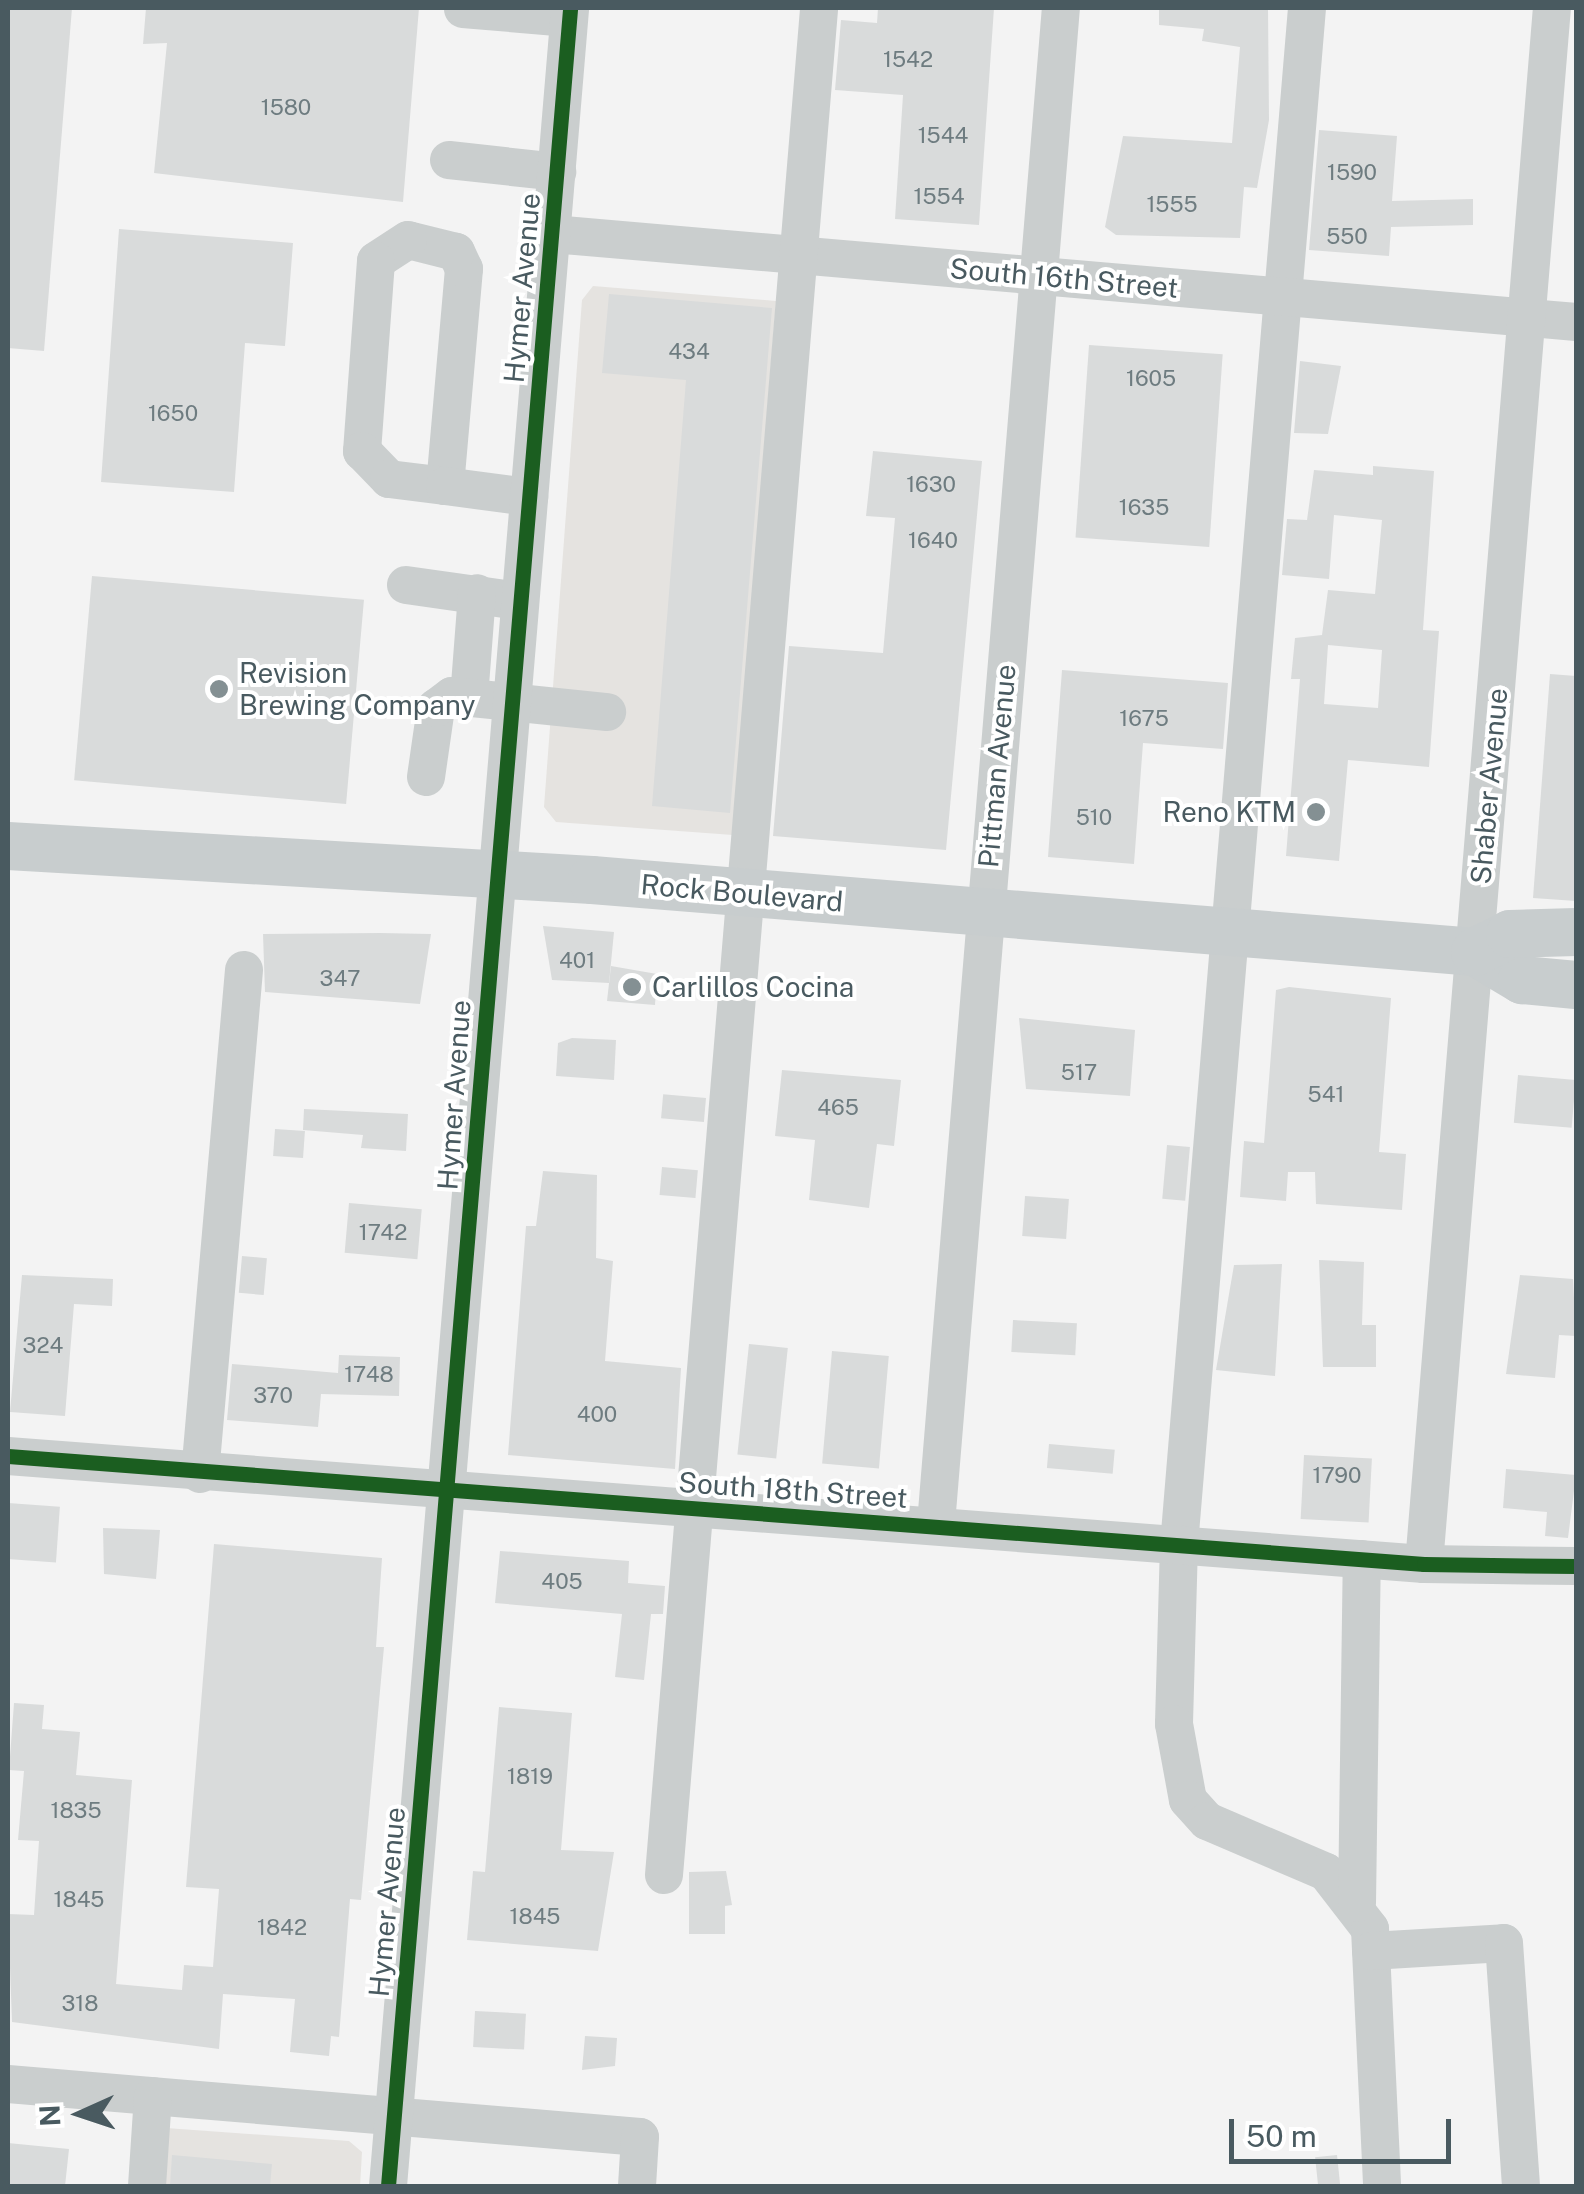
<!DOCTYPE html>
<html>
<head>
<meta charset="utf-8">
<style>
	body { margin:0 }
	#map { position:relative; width:1584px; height:2194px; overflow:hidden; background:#f3f3f3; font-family:"Public Sans",sans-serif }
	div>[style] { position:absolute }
	.commercial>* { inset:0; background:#e5e3e0 }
	.building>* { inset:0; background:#d9dbdb; transform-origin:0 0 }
	.minor>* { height:38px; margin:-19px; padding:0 19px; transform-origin:19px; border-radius:19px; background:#cacece }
	.major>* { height:48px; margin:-24px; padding:0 24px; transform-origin:24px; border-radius:24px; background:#c8cdce }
	.cycleway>* { height:15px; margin:-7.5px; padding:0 7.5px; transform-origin:7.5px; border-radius:7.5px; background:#1b5e20 }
	.dots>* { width:28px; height:28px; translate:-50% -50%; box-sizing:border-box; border:5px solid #fff; border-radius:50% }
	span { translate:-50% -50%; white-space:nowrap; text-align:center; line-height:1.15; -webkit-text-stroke:8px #fff; paint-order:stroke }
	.number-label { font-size:22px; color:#6e7c80 }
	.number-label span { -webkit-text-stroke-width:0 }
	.street-label { font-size:28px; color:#495a60 }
	.poi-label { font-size:28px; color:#495a60 }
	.left { translate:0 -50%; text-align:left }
	.right { translate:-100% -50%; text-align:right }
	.frame { position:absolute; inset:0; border:10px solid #495a60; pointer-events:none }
	.north { position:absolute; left:30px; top:2064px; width:100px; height:100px; -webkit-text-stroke:8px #fff; paint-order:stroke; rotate:267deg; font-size:28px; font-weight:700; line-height:40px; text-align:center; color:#495a60 }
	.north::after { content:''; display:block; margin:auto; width:35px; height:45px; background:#495a60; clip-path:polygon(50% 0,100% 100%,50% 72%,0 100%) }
	.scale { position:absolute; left:1229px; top:2119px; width:222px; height:45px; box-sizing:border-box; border:5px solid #495a60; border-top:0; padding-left:12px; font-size:30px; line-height:35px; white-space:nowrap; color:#495a60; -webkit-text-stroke:8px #fff; paint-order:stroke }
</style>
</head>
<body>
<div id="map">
	<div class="commercial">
		<div style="clip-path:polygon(593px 286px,776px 301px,733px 835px,556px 822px,544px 807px,582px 300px)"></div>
		<div style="clip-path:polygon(166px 2128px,349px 2141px,362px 2152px,360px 2186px,161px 2186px)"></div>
	</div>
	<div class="building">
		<div style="clip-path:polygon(8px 8px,72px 8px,44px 351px,8px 348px)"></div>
		<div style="clip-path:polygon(146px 8px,419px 8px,403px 202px,154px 173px,167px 43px,143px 44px)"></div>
		<div style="clip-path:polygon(878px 8px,994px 8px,979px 225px,895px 219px,903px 95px,835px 90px,841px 20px,877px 23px)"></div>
		<div style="clip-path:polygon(1159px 8px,1268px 8px,1269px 120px,1257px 188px,1244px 187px,1240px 238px,1116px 235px,1105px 227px,1123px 136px,1232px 143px,1240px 47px,1202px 41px,1204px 29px,1159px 25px)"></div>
		<div style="clip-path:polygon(1319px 130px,1397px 136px,1392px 201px,1473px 199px,1473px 225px,1391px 227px,1389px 256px,1309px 250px)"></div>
		<div style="clip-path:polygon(119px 229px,293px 243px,285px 346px,245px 343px,234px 492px,101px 482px)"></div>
		<div style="clip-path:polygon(609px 294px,772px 308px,730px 813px,652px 806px,686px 380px,602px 373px)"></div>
		<div style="left:1089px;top:345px;width:134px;height:193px;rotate:4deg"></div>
		<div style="clip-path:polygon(1300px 361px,1341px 366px,1328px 434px,1294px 433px)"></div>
		<div style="clip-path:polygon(873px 451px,982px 461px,946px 850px,773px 836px,789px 646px,883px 653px,895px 518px,866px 516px)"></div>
		<div style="clip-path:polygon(evenodd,1373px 466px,1434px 471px,1423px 630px,1439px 631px,1429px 767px,1348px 760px,1339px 861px,1286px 856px,1300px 679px,1291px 679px,1295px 638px,1322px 635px,1328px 590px,1375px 594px,1382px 520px,1334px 515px,1329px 579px,1282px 575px,1287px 519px,1307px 520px,1314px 470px,1373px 475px,1373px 466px,1328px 645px,1382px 650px,1378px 708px,1324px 704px,1328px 645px)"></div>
		<div style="left:92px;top:576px;width:273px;height:205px;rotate:5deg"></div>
		<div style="clip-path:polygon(1062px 670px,1228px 683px,1223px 749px,1143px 743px,1134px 864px,1048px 857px)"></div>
		<div style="clip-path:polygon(1550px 674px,1576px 676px,1576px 901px,1533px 898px)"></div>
		<div style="clip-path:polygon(543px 926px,614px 932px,609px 983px,552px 980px)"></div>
		<div style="clip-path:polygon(380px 933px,431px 934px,420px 1004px,265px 992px,263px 934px)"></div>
		<div style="clip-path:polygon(611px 966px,657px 974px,655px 1005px,607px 1001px)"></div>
		<div style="clip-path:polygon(1289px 987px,1391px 998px,1379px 1152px,1406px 1154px,1402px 1210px,1316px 1204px,1315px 1172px,1288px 1172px,1286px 1201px,1240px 1197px,1244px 1141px,1264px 1143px,1276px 990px)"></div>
		<div style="clip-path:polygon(1019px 1018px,1135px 1030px,1130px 1096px,1026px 1089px)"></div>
		<div style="clip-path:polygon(572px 1038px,616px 1040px,614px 1080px,556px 1076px,558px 1043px)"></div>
		<div style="clip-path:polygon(782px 1070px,901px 1080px,894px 1146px,877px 1144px,869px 1208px,809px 1200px,815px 1140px,775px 1136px)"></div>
		<div style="left:1518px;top:1075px;width:58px;height:48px;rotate:5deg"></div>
		<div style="left:706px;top:1098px;width:24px;height:43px;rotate:95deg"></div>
		<div style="clip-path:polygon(304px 1109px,408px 1114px,406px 1151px,361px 1148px,363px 1135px,303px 1130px)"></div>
		<div style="left:275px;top:1129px;width:30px;height:27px;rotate:4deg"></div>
		<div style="left:1167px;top:1145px;width:23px;height:54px;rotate:5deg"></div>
		<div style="left:662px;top:1167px;width:36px;height:28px;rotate:5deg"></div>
		<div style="clip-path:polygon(543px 1171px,597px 1175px,596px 1258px,613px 1261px,605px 1361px,681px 1368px,675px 1469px,508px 1455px,526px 1226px,536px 1226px)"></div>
		<div style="left:1025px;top:1196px;width:44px;height:40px;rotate:4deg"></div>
		<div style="left:349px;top:1203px;width:73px;height:50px;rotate:5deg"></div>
		<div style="left:242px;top:1256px;width:25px;height:37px;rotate:5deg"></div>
		<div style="clip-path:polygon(1319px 1260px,1364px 1262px,1362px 1325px,1376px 1325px,1376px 1367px,1323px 1367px)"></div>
		<div style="clip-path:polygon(1282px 1264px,1275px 1376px,1216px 1370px,1234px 1265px)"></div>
		<div style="clip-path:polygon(22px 1275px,113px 1279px,112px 1306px,74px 1304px,65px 1416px,10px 1412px)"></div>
		<div style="clip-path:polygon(1520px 1275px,1573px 1279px,1576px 1336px,1559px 1335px,1555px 1378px,1506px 1374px)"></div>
		<div style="left:1013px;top:1320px;width:64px;height:32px;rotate:3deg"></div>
		<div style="left:749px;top:1344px;width:39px;height:111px;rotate:6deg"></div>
		<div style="left:832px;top:1351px;width:57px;height:113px;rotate:5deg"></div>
		<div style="clip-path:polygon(339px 1355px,400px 1357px,399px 1396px,321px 1394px,318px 1427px,227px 1420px,232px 1364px,338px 1373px)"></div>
		<div style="left:1049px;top:1444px;width:66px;height:24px;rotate:5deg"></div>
		<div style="left:1304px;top:1455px;width:68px;height:64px;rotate:3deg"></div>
		<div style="clip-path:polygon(1506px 1469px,1576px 1475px,1568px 1538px,1545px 1536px,1547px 1512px,1503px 1508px)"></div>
		<div style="left:8px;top:1503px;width:52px;height:56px;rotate:4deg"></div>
		<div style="clip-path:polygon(103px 1528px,160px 1530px,156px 1579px,104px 1574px)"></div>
		<div style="clip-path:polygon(214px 1544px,382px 1558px,376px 1647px,384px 1647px,361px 1900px,350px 1899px,339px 2037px,331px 2036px,329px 2056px,290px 2052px,295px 1999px,223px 1994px,219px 2049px,12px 2022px,8px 1914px,34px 1915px,39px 1841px,18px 1840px,24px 1771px,9px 1770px,14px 1703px,44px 1705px,42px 1729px,80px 1732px,76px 1775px,132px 1780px,116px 1984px,182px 1990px,184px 1965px,213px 1967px,219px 1889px,186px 1887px)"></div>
		<div style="clip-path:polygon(500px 1551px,629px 1561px,628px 1583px,665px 1586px,663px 1614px,651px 1614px,644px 1680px,615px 1677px,622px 1614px,495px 1603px)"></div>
		<div style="clip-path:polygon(499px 1707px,572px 1713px,561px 1850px,614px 1852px,598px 1951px,467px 1940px,473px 1871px,485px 1872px)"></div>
		<div style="clip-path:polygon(726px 1871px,732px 1905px,725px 1906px,725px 1934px,689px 1934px,689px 1872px)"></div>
		<div style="left:475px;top:2011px;width:51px;height:36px;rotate:3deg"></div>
		<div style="clip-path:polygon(585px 2036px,617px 2038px,615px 2066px,582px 2070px)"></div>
		<div style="clip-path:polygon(8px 2143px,69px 2149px,65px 2186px,8px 2186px)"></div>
		<div style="clip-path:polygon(172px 2155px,272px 2164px,270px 2186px,170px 2186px)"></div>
		<div style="left:1337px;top:2155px;width:31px;height:22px;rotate:84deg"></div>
	</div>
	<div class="minor">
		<div style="left:1307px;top:8px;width:1541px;rotate:94.76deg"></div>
		<div style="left:1179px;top:1544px;width:180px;rotate:91.6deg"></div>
		<div style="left:1174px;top:1724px;width:77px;rotate:79.6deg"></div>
		<div style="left:1188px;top:1800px;width:28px;rotate:48deg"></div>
		<div style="left:1207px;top:1821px;width:129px;rotate:23.2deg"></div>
		<div style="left:1326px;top:1872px;width:72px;rotate:52.3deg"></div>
		<div style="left:1370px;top:1929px;width:257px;rotate:87.3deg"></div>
		<div style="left:463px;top:9px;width:106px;rotate:4.9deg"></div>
		<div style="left:449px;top:160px;width:109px;rotate:6.3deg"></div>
		<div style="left:552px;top:234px;width:1028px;rotate:4.91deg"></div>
		<div style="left:445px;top:486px;width:218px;rotate:-85deg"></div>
		<div style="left:464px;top:269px;width:19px;rotate:-115deg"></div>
		<div style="left:456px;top:252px;width:49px;rotate:-166deg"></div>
		<div style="left:408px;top:240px;width:38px;rotate:147deg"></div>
		<div style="left:376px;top:261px;width:191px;rotate:94.2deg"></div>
		<div style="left:362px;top:451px;width:39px;rotate:46deg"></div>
		<div style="left:389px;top:479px;width:56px;rotate:7.1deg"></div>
		<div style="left:445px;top:486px;width:85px;rotate:7.5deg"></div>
		<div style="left:406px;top:585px;width:114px;rotate:8.1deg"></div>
		<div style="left:469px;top:698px;width:105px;rotate:-85.6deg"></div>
		<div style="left:426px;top:777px;width:70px;rotate:-81.8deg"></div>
		<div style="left:436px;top:708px;width:20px;rotate:-37deg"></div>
		<div style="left:452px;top:696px;width:156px;rotate:5.9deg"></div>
		<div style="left:8px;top:1456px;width:1420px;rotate:4.36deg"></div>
		<div style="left:1424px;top:1564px;width:152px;rotate:0.8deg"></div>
		<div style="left:200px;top:1474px;width:506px;rotate:-85.01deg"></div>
		<div style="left:936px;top:1524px;width:1521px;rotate:-85.29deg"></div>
		<div style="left:1424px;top:1564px;width:1561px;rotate:-85.3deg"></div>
		<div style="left:664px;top:1875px;width:1873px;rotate:-85.25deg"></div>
		<div style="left:1357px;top:1903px;width:344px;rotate:-89.2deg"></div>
		<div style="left:1371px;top:1951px;width:133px;rotate:-3.4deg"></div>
		<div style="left:1504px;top:1943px;width:244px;rotate:86deg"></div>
		<div style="left:8px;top:2084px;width:634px;rotate:4.79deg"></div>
		<div style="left:640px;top:2137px;width:49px;rotate:93.5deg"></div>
		<div style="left:147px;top:2186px;width:90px;rotate:-86.2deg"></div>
		<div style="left:388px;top:2186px;width:2186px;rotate:-85.22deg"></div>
	</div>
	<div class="major">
		<div style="left:8px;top:846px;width:585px;rotate:3.33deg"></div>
		<div style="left:592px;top:880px;width:886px;rotate:4.66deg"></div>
		<div style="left:1475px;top:952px;width:55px;rotate:30.8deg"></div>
		<div style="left:1522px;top:980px;width:54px;rotate:5.3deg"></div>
		<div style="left:1475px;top:952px;width:39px;rotate:-27deg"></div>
		<div style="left:1510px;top:934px;width:66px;rotate:-1.7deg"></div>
	</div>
	<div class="cycleway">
		<div style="left:8px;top:1456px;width:1420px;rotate:4.36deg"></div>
		<div style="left:1424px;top:1564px;width:152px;rotate:0.8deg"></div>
		<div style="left:388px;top:2186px;width:2186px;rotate:-85.22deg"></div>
	</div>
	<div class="dots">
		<div style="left:219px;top:689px;background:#849093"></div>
		<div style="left:1316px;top:812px;background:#849093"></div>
		<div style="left:632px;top:987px;background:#849093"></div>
	</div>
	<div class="number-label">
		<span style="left:908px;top:60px">1542</span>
		<span style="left:286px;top:108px">1580</span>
		<span style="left:943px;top:136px">1544</span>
		<span style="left:1352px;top:173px">1590</span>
		<span style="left:939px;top:197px">1554</span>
		<span style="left:1172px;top:205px">1555</span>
		<span style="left:1347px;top:237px">550</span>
		<span style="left:689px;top:352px">434</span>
		<span style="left:1151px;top:379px">1605</span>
		<span style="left:173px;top:414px">1650</span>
		<span style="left:931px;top:485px">1630</span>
		<span style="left:1144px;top:508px">1635</span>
		<span style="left:933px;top:541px">1640</span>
		<span style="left:1144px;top:719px">1675</span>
		<span style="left:1094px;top:818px">510</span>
		<span style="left:577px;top:961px">401</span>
		<span style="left:340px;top:979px">347</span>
		<span style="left:1079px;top:1073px">517</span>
		<span style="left:1326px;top:1095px">541</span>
		<span style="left:838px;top:1108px">465</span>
		<span style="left:383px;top:1233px">1742</span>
		<span style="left:43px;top:1346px">324</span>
		<span style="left:369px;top:1375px">1748</span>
		<span style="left:273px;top:1396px">370</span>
		<span style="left:597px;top:1415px">400</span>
		<span style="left:1337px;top:1476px">1790</span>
		<span style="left:562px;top:1582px">405</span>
		<span style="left:530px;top:1777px">1819</span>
		<span style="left:76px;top:1811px">1835</span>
		<span style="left:79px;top:1900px">1845</span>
		<span style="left:535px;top:1917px">1845</span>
		<span style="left:282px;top:1928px">1842</span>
		<span style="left:80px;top:2004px">318</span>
	</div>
	<div class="street-label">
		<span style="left:1064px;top:278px;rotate:5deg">South 16th Street</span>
		<span style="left:522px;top:288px;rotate:-85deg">Hymer Avenue</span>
		<span style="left:997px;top:766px;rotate:-85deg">Pittman Avenue</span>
		<span style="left:1489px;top:786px;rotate:-85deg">Shaber Avenue</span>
		<span style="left:742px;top:893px;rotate:5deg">Rock Boulevard</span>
		<span style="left:454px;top:1095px;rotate:-86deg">Hymer Avenue</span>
		<span style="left:793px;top:1490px;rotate:4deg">South 18th Street</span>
		<span style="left:387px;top:1902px;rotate:-85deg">Hymer Avenue</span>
	</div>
	<div class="poi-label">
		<span class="left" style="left:239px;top:689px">Revision<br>Brewing Company</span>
		<span class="right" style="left:1296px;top:812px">Reno KTM</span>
		<span class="left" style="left:652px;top:987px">Carlillos Cocina</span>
	</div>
	<div class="frame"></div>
	<div class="north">N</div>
	<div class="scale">50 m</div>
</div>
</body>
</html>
